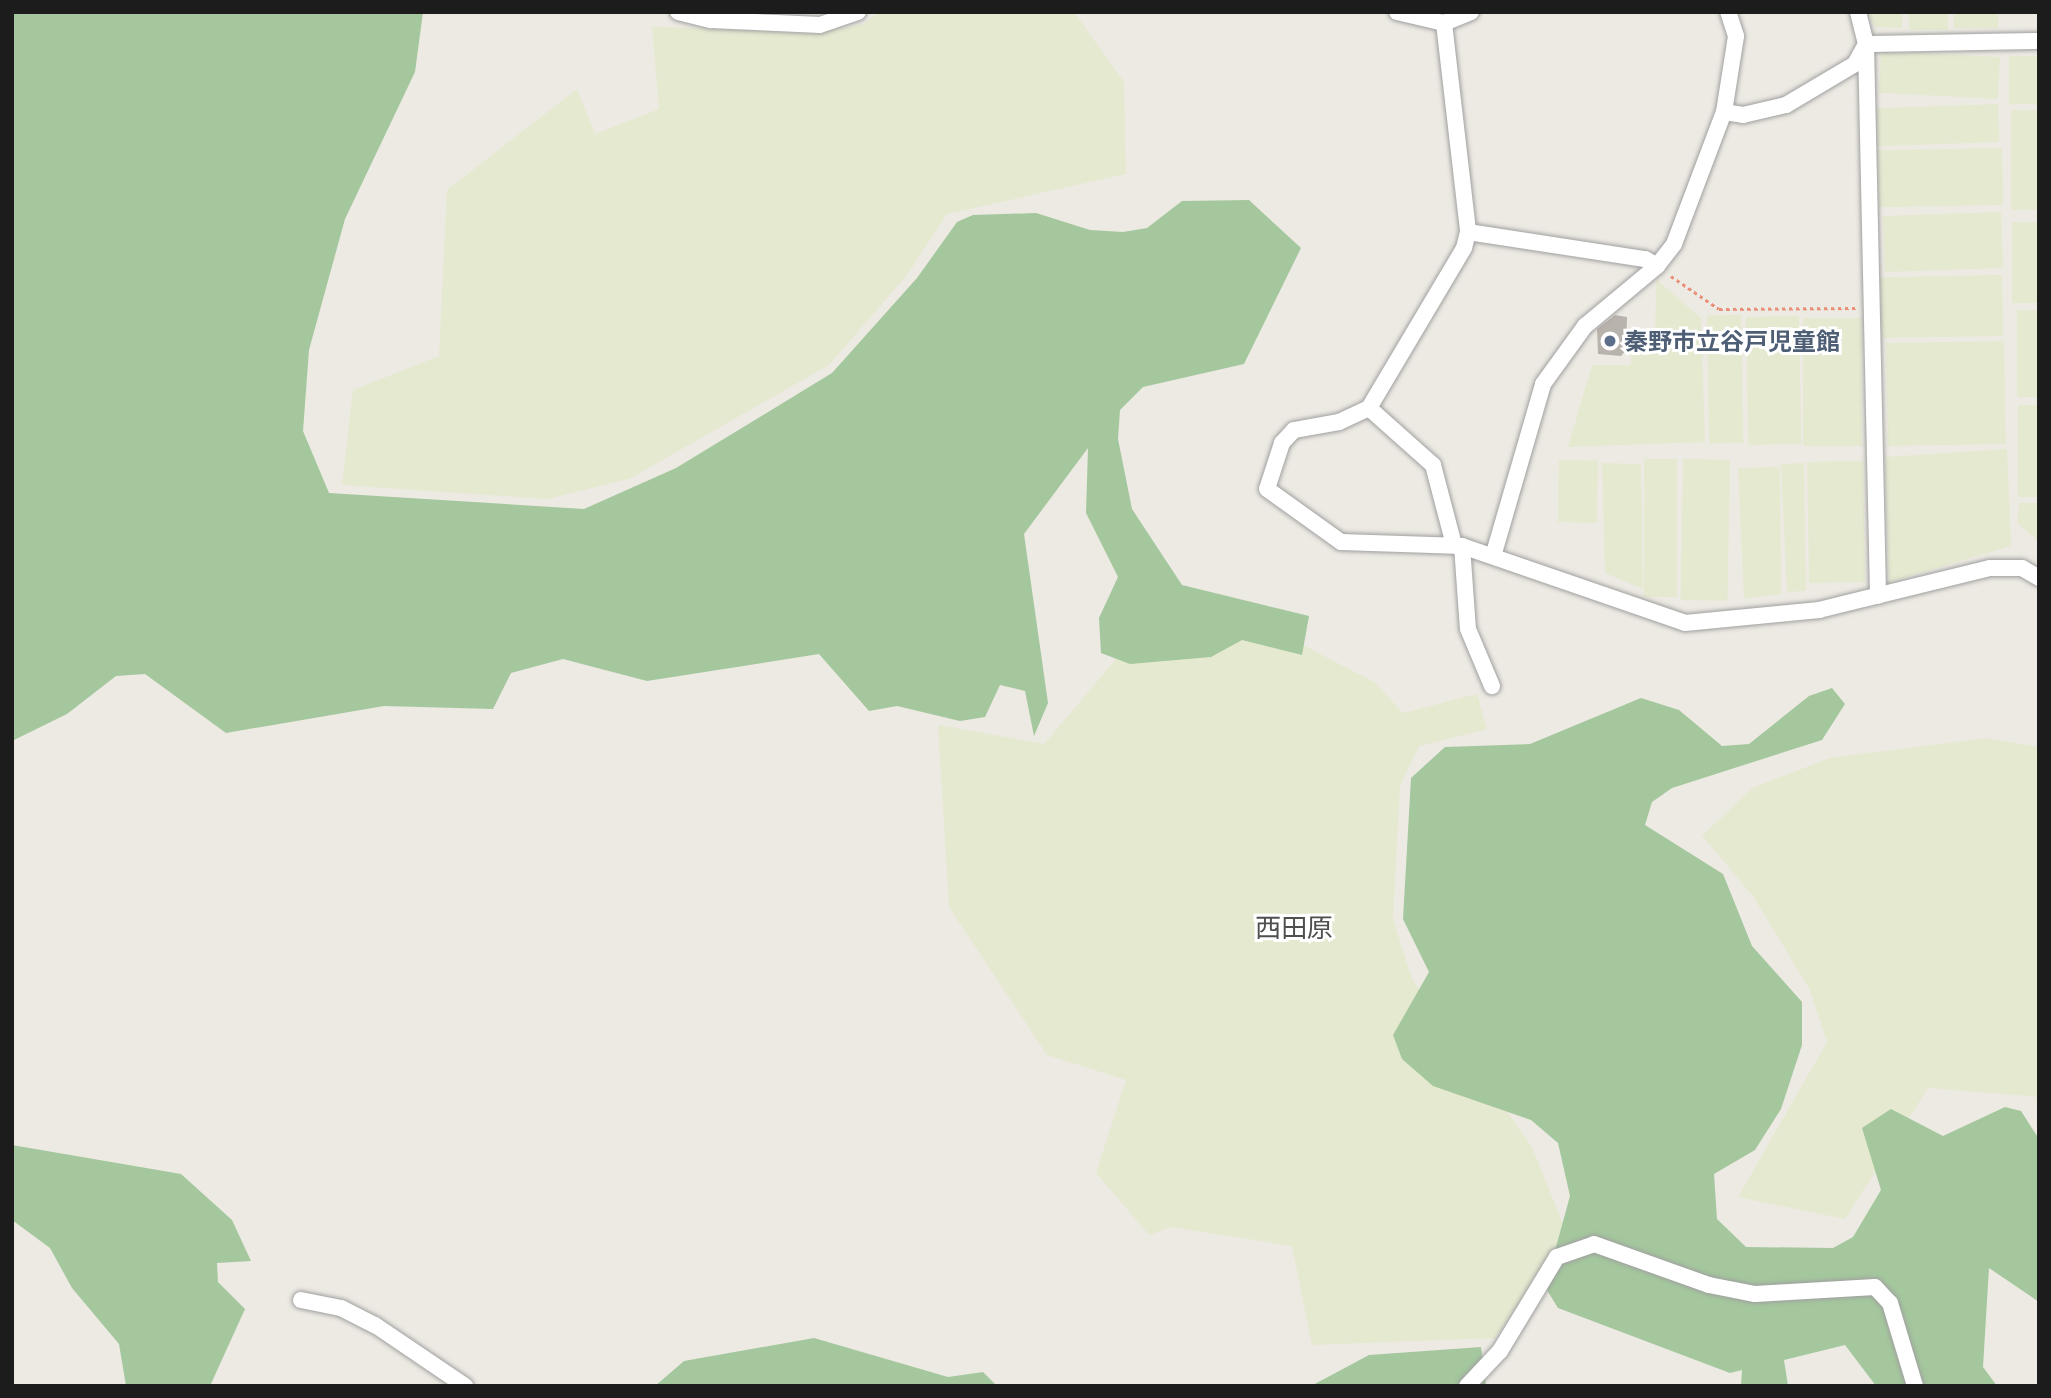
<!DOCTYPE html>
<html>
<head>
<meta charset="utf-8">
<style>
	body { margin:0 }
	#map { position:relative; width:2051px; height:1398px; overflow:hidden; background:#edeae3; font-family:Commissioner,"Noto Sans JP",sans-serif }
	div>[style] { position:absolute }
	.farmland>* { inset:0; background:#e5e9d0; transform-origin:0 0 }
	.forest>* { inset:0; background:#a4c79d }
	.building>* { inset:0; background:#b9b3ad }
	.path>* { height:2.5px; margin-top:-1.25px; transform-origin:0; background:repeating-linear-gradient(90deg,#e99078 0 3.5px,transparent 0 7px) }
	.roads { filter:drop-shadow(0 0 2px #a0a0a0) drop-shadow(0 0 2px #a0a0a0) }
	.minor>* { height:16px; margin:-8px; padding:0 8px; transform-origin:8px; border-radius:8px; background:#fff }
	.dots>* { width:19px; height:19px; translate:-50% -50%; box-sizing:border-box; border:4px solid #fff; border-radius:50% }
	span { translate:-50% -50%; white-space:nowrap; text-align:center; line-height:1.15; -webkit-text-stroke:6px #fff; paint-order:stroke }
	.service-label { font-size:24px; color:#4e5e75; font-weight:700 }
	.left { translate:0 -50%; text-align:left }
	.neighbourhood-label { font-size:26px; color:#4f4f4f }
	.frame { position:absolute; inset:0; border:14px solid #1c1c1c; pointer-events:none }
</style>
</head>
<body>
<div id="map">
	<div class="farmland">
		<div style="clip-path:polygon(878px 12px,1074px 12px,1124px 82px,1126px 174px,947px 214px,907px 275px,829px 365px,631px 478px,548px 499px,342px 485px,353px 390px,439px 356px,447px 190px,577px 89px,595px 134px,659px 109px,652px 27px,824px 31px,864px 24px)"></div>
		<div style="clip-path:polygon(1868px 12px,1902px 12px,1902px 28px,1875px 27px)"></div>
		<div style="left:1909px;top:12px;width:39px;height:18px"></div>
		<div style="left:1954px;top:12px;width:44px;height:16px"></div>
		<div style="left:2009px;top:56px;width:30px;height:48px"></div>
		<div style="left:2000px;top:57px;width:42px;height:119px;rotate:93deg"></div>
		<div style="left:1998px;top:104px;width:38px;height:122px;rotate:88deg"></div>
		<div style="left:2011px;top:110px;width:28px;height:100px"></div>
		<div style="left:2002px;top:148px;width:57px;height:124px;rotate:89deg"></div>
		<div style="left:2001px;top:212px;width:56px;height:118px;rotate:88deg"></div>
		<div style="left:2012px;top:222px;width:27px;height:81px"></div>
		<div style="left:2002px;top:275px;width:61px;height:122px;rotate:89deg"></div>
		<div style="clip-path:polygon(1656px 279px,1701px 318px,1705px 442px,1568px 447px,1592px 365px,1631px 365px,1631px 352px,1655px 354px)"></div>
		<div style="left:2039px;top:310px;width:87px;height:22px;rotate:90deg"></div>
		<div style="left:1741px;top:315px;width:128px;height:34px;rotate:89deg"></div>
		<div style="left:1799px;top:316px;width:128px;height:53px;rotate:89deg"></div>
		<div style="left:1862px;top:318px;width:128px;height:59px;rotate:90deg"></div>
		<div style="left:2004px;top:341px;width:103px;height:118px;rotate:89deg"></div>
		<div style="left:2018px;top:405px;width:21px;height:92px"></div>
		<div style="clip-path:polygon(2007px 449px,2011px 546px,1889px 582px,1885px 457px)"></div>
		<div style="left:1644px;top:459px;width:33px;height:138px"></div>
		<div style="left:1683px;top:459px;width:47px;height:141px;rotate:1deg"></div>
		<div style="left:1559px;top:460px;width:39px;height:62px;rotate:1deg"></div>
		<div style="left:1863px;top:461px;width:121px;height:56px;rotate:89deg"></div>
		<div style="clip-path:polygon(1602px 463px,1641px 464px,1643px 589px,1605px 573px)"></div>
		<div style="clip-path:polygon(1804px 463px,1806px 591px,1787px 592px,1781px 464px)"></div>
		<div style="clip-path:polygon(1780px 467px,1781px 594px,1744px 599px,1738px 468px)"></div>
		<div style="clip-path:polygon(2019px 503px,2039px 503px,2039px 542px,2017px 523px)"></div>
		<div style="clip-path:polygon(1204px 636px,1301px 644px,1374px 682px,1403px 713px,1477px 694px,1487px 729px,1419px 746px,1400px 786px,1393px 919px,1412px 979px,1532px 1147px,1567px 1234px,1495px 1338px,1312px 1345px,1292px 1246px,1171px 1227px,1149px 1235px,1096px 1173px,1126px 1080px,1047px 1055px,949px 907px,938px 725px,1044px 744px,1134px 638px)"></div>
		<div style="clip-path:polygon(1986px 738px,2039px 747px,2039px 1097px,1928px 1088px,1845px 1219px,1738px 1197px,1827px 1042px,1810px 990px,1753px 896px,1702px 836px,1752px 788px,1830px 758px)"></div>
	</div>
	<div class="forest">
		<div style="clip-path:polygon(14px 12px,423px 12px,415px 72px,345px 219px,309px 350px,303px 431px,329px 493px,584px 509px,676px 468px,832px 373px,917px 278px,957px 222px,973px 215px,1036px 213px,1090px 230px,1123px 232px,1147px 228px,1182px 201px,1249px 200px,1301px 248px,1244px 364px,1143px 387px,1120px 410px,1118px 439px,1132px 509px,1182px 585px,1309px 616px,1302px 655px,1242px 640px,1211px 657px,1130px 664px,1101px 653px,1099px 618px,1118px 577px,1086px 513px,1088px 448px,1024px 534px,1048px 703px,1034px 736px,1025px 691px,1000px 685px,985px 717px,960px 721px,897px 706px,869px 711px,819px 654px,647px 681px,563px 659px,511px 673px,493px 709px,384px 706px,226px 733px,145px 674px,116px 676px,67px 714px,12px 741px)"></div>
		<div style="clip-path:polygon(1832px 688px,1845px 704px,1822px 740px,1672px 788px,1652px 802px,1645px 825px,1723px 874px,1752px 946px,1802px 1002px,1802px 1045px,1781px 1109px,1755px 1150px,1714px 1174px,1717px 1219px,1746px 1247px,1833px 1248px,1853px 1237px,1881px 1190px,1862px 1128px,1891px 1109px,1943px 1136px,2005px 1107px,2021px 1111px,2039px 1139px,2039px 1302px,1989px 1268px,1983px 1367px,1997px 1386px,1876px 1386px,1845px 1345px,1784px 1360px,1788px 1386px,1741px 1386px,1742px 1370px,1730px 1373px,1558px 1308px,1545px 1287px,1570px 1196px,1558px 1143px,1531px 1120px,1433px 1086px,1402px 1059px,1393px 1035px,1429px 972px,1403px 919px,1411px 778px,1445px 747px,1530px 744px,1641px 698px,1679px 710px,1722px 746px,1749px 744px,1809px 696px)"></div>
		<div style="clip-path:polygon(12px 1145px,181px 1174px,232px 1220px,251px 1261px,217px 1263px,218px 1282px,245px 1309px,210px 1386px,126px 1386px,119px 1344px,72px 1288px,50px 1248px,12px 1220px)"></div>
		<div style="clip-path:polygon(814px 1338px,948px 1377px,983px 1372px,997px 1386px,655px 1386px,684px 1361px)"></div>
		<div style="clip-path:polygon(1481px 1347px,1486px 1386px,1311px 1386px,1369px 1355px)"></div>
	</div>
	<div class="building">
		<div style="clip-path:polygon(1615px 315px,1627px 317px,1626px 350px,1621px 356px,1598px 354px,1597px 329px)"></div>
	</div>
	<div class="path">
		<div style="left:1671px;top:276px;width:58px;rotate:34.5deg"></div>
		<div style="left:1719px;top:309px;width:138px;rotate:-0.4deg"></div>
	</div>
	<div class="roads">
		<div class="minor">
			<div style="left:678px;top:12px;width:34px;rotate:14deg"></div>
			<div style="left:711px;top:20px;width:109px;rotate:2.6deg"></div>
			<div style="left:820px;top:25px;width:40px;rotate:-18.9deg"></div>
			<div style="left:1397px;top:12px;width:48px;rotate:13.2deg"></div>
			<div style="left:1444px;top:23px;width:29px;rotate:-22deg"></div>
			<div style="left:1858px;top:12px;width:33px;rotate:76deg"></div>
			<div style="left:1866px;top:44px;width:552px;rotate:88.75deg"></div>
			<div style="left:1444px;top:23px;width:210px;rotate:83.4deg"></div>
			<div style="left:1468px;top:232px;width:16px;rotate:104deg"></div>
			<div style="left:1464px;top:248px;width:186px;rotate:120.7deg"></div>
			<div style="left:1369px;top:408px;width:33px;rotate:155deg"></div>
			<div style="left:1339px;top:422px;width:46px;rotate:169.9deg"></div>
			<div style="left:1294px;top:430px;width:18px;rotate:133deg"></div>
			<div style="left:1282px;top:443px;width:48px;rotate:108.1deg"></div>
			<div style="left:1267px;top:489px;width:91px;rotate:35.6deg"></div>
			<div style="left:1341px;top:542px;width:121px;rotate:1.9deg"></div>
			<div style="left:1462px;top:546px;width:236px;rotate:19deg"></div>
			<div style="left:1685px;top:623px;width:135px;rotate:-5.5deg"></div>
			<div style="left:1819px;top:610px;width:176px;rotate:-13.8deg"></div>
			<div style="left:1990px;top:568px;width:32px"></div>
			<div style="left:2022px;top:568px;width:20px;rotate:30deg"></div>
			<div style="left:1866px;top:44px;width:173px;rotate:-1deg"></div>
			<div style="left:1724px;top:112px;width:19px;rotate:9deg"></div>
			<div style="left:1743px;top:115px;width:44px;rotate:-13.1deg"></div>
			<div style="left:1786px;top:105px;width:80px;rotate:-30.7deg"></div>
			<div style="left:1855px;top:64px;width:23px;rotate:-61deg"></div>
			<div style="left:1468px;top:232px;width:179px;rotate:8.7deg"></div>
			<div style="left:1645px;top:259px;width:14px;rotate:30deg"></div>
			<div style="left:1369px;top:408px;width:86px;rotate:41.7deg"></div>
			<div style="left:1433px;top:465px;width:83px;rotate:75.3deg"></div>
			<div style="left:1462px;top:546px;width:83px;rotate:85.9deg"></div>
			<div style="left:1468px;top:629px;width:62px;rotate:67.2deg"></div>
			<div style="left:1494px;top:553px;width:176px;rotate:-73.8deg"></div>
			<div style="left:1543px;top:384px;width:72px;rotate:-54.1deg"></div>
			<div style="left:1585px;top:326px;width:94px;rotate:-39.8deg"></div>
			<div style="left:1657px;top:266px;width:28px;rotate:-52deg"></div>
			<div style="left:1674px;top:244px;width:141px;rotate:-69.3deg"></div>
			<div style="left:1724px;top:112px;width:77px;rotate:-81deg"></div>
			<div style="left:1736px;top:36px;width:25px;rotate:-108deg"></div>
			<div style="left:301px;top:1300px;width:41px;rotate:11.3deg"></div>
			<div style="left:341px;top:1308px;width:38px;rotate:27deg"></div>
			<div style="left:375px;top:1325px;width:109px;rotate:34.1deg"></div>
			<div style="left:1467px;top:1386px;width:48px;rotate:-46.7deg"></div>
			<div style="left:1500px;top:1351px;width:110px;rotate:-58.8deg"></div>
			<div style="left:1557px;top:1257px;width:39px;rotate:-19deg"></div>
			<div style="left:1594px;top:1244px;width:122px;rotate:19.6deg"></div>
			<div style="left:1709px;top:1285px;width:47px;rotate:11.1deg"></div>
			<div style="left:1755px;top:1294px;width:120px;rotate:-3.3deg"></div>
			<div style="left:1875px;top:1287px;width:22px;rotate:47deg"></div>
			<div style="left:1890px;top:1303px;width:87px;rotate:73.2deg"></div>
		</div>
	</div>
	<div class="dots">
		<div style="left:1610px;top:341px;background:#5c6f8a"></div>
	</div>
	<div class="service-label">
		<span class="left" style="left:1624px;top:341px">秦野市立谷戸児童館</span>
	</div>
	<div class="neighbourhood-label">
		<span style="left:1294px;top:927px">西田原</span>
	</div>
	<div class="frame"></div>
</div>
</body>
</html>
